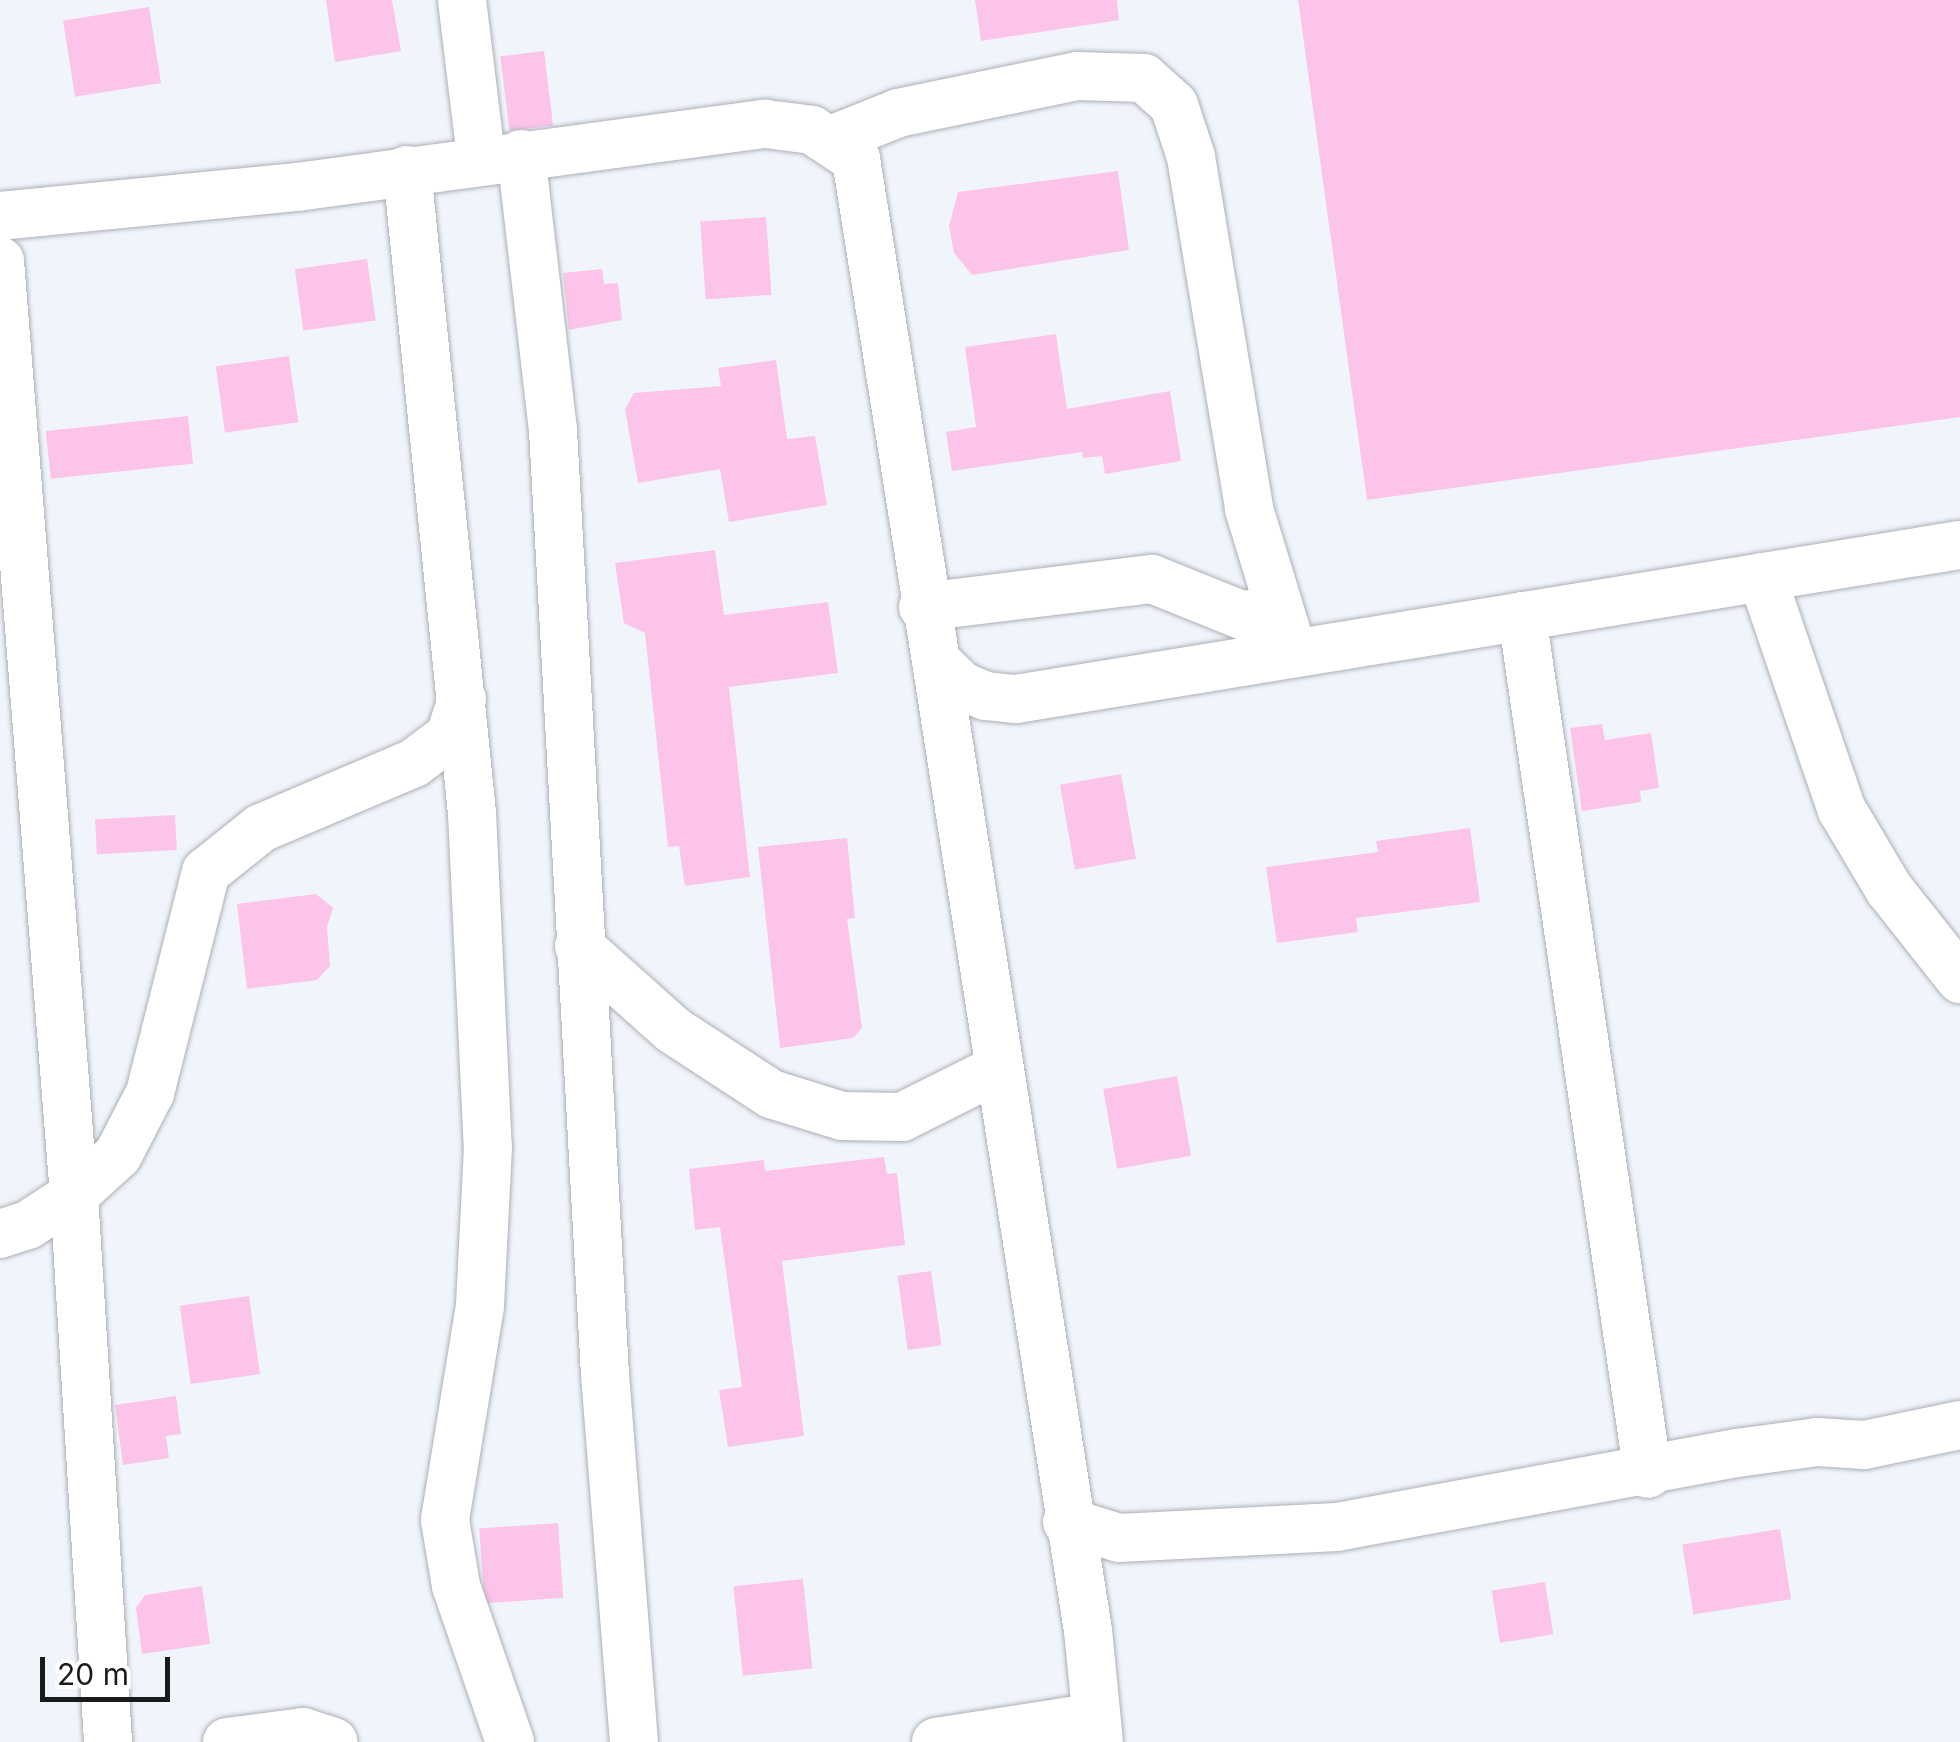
<!DOCTYPE html>
<html>
<head>
<meta charset="utf-8">
<style>
	body { margin:0 }
	#map { position:relative; width:1960px; height:1742px; overflow:hidden; background:#f0f5fb; font-family:Inter,sans-serif }
	div>[style] { position:absolute }
	.building>* { inset:0; background:#fcc4e9; transform-origin:0 0 }
	.roads { filter:drop-shadow(0 0 2px #abb0b6) drop-shadow(0 0 2px #abb0b6) }
	.minor>* { height:48px; margin:-24px; padding:0 24px; transform-origin:24px; border-radius:24px; background:#fff }
	span { translate:-50% -50%; white-space:nowrap; text-align:center; line-height:1.15; -webkit-text-stroke:8px #fff; paint-order:stroke }
	.scale { position:absolute; left:40px; top:1657px; width:130px; height:45px; box-sizing:border-box; border:5px solid #181a1c; border-top:0; padding-left:12px; font-size:30px; line-height:35px; white-space:nowrap; color:#181a1c; -webkit-text-stroke:8px #fff; paint-order:stroke }
</style>
</head>
<body>
<div id="map">
	<div class="building">
		<div style="clip-path:polygon(326px 0,392px 0,401px 51px,335px 62px)"></div>
		<div style="clip-path:polygon(975px 0,1117px 0,1119px 20px,981px 41px)"></div>
		<div style="clip-path:polygon(1298px 0,1960px 0,1960px 417px,1367px 500px)"></div>
		<div style="left:149px;top:7px;width:77px;height:87px;rotate:81deg"></div>
		<div style="left:544px;top:51px;width:75px;height:44px;rotate:83deg"></div>
		<div style="clip-path:polygon(1118px 171px,1129px 250px,972px 275px,954px 253px,949px 226px,958px 192px)"></div>
		<div style="left:766px;top:217px;width:78px;height:66px;rotate:86deg"></div>
		<div style="left:367px;top:259px;width:62px;height:73px;rotate:82deg"></div>
		<div style="clip-path:polygon(602px 269px,604px 284px,618px 283px,622px 320px,569px 330px,563px 273px)"></div>
		<div style="clip-path:polygon(1056px 334px,1067px 409px,1170px 391px,1181px 461px,1105px 474px,1102px 456px,1083px 458px,1082px 452px,952px 471px,946px 432px,976px 427px,965px 347px)"></div>
		<div style="left:289px;top:356px;width:67px;height:74px;rotate:82deg"></div>
		<div style="clip-path:polygon(776px 360px,787px 439px,815px 436px,827px 505px,729px 522px,720px 469px,638px 483px,625px 409px,634px 393px,721px 386px,718px 368px)"></div>
		<div style="left:188px;top:416px;width:48px;height:143px;rotate:84deg"></div>
		<div style="clip-path:polygon(715px 550px,724px 615px,828px 602px,838px 673px,729px 687px,750px 877px,685px 886px,679px 846px,668px 847px,645px 633px,624px 623px,615px 563px)"></div>
		<div style="clip-path:polygon(1602px 724px,1605px 740px,1651px 733px,1659px 788px,1640px 791px,1641px 802px,1582px 811px,1570px 728px)"></div>
		<div style="left:1121px;top:774px;width:86px;height:62px;rotate:80deg"></div>
		<div style="left:175px;top:815px;width:35px;height:80px;rotate:87deg"></div>
		<div style="clip-path:polygon(1470px 828px,1480px 902px,1356px 918px,1358px 932px,1277px 943px,1266px 867px,1378px 852px,1376px 841px)"></div>
		<div style="clip-path:polygon(847px 838px,855px 918px,847px 919px,862px 1028px,853px 1038px,780px 1048px,758px 847px)"></div>
		<div style="clip-path:polygon(316px 894px,333px 908px,327px 927px,330px 966px,317px 980px,247px 989px,237px 904px)"></div>
		<div style="left:1177px;top:1076px;width:81px;height:75px;rotate:80deg"></div>
		<div style="clip-path:polygon(884px 1157px,887px 1174px,897px 1173px,905px 1245px,782px 1261px,804px 1436px,728px 1447px,719px 1390px,742px 1387px,720px 1227px,695px 1230px,689px 1169px,764px 1160px,765px 1171px)"></div>
		<div style="left:931px;top:1271px;width:75px;height:34px;rotate:82deg"></div>
		<div style="left:249px;top:1296px;width:79px;height:70px;rotate:82deg"></div>
		<div style="clip-path:polygon(176px 1396px,181px 1434px,166px 1436px,169px 1458px,123px 1465px,115px 1405px)"></div>
		<div style="left:558px;top:1523px;width:75px;height:79px;rotate:86deg"></div>
		<div style="left:1780px;top:1529px;width:71px;height:99px;rotate:81deg"></div>
		<div style="left:803px;top:1579px;width:90px;height:70px;rotate:84deg"></div>
		<div style="left:1545px;top:1582px;width:53px;height:54px;rotate:81deg"></div>
		<div style="clip-path:polygon(202px 1586px,210px 1644px,142px 1654px,136px 1608px,145px 1595px)"></div>
	</div>
	<div class="roads">
		<div class="minor">
			<div style="left:462px;top:0;width:159px;rotate:83.1deg"></div>
			<div style="left:831px;top:140px;width:72px;rotate:-21.9deg"></div>
			<div style="left:898px;top:113px;width:183px;rotate:-11.7deg"></div>
			<div style="left:1077px;top:76px;width:67px;rotate:1.7deg"></div>
			<div style="left:1144px;top:78px;width:40px;rotate:42deg"></div>
			<div style="left:1174px;top:105px;width:55px;rotate:71.9deg"></div>
			<div style="left:1191px;top:157px;width:357px;rotate:80.6deg"></div>
			<div style="left:1249px;top:509px;width:151px;rotate:73deg"></div>
			<div style="left:521px;top:154px;width:278px;rotate:83.4deg"></div>
			<div style="left:553px;top:430px;width:945px;rotate:86.85deg"></div>
			<div style="left:605px;top:1374px;width:369px;rotate:85.5deg"></div>
			<div style="left:407px;top:170px;width:646px;rotate:84.23deg"></div>
			<div style="left:472px;top:813px;width:334px;rotate:87.3deg"></div>
			<div style="left:488px;top:1147px;width:159px;rotate:92.9deg"></div>
			<div style="left:480px;top:1306px;width:217px;rotate:99.3deg"></div>
			<div style="left:445px;top:1520px;width:67px;rotate:80.5deg"></div>
			<div style="left:456px;top:1586px;width:165px;rotate:70.9deg"></div>
			<div style="left:0;top:216px;width:298px;rotate:-5.6deg"></div>
			<div style="left:297px;top:187px;width:473px;rotate:-7.7deg"></div>
			<div style="left:766px;top:124px;width:46px;rotate:7.4deg"></div>
			<div style="left:812px;top:130px;width:53px;rotate:33.4deg"></div>
			<div style="left:856px;top:159px;width:508px;rotate:80.95deg"></div>
			<div style="left:936px;top:661px;width:36px;rotate:44deg"></div>
			<div style="left:962px;top:686px;width:26px;rotate:23deg"></div>
			<div style="left:986px;top:696px;width:30px;rotate:6deg"></div>
			<div style="left:1016px;top:699px;width:956px;rotate:-9.27deg"></div>
			<div style="left:0;top:261px;width:937px;rotate:85.47deg"></div>
			<div style="left:74px;top:1195px;width:548px;rotate:86.44deg"></div>
			<div style="left:1762px;top:577px;width:246px;rotate:71.1deg"></div>
			<div style="left:1842px;top:810px;width:92px;rotate:59.3deg"></div>
			<div style="left:1889px;top:889px;width:115px;rotate:51.7deg"></div>
			<div style="left:923px;top:607px;width:231px;rotate:-7deg"></div>
			<div style="left:1152px;top:579px;width:99px;rotate:21.9deg"></div>
			<div style="left:1244px;top:616px;width:35px;rotate:-15deg"></div>
			<div style="left:1522px;top:616px;width:867px;rotate:81.65deg"></div>
			<div style="left:936px;top:661px;width:981px;rotate:81.09deg"></div>
			<div style="left:1088px;top:1630px;width:113px;rotate:84.4deg"></div>
			<div style="left:579px;top:946px;width:126px;rotate:41.8deg"></div>
			<div style="left:673px;top:1030px;width:117px;rotate:33.1deg"></div>
			<div style="left:771px;top:1094px;width:74px;rotate:17.2deg"></div>
			<div style="left:842px;top:1116px;width:60px;rotate:1deg"></div>
			<div style="left:902px;top:1117px;width:107px;rotate:-26.6deg"></div>
			<div style="left:0;top:1234px;width:29px;rotate:-18deg"></div>
			<div style="left:28px;top:1225px;width:55px;rotate:-33.1deg"></div>
			<div style="left:74px;top:1195px;width:59px;rotate:-42.3deg"></div>
			<div style="left:118px;top:1155px;width:70px;rotate:-62.7deg"></div>
			<div style="left:150px;top:1093px;width:228px;rotate:-75.8deg"></div>
			<div style="left:206px;top:872px;width:70px;rotate:-38.7deg"></div>
			<div style="left:261px;top:828px;width:166px;rotate:-23deg"></div>
			<div style="left:414px;top:763px;width:45px;rotate:-36.9deg"></div>
			<div style="left:450px;top:736px;width:39px;rotate:-72deg"></div>
			<div style="left:1067px;top:1522px;width:54px;rotate:17.1deg"></div>
			<div style="left:1119px;top:1538px;width:218px;rotate:-2.9deg"></div>
			<div style="left:1337px;top:1527px;width:407px;rotate:-10.5deg"></div>
			<div style="left:1737px;top:1453px;width:81px;rotate:-7.8deg"></div>
			<div style="left:1817px;top:1442px;width:47px;rotate:3.7deg"></div>
			<div style="left:1864px;top:1445px;width:98px;rotate:-11.8deg"></div>
			<div style="left:227px;top:1742px;width:77px;rotate:-7.5deg"></div>
			<div style="left:303px;top:1732px;width:32px;rotate:18deg"></div>
			<div style="left:936px;top:1742px;width:161px;rotate:-8.9deg"></div>
		</div>
	</div>
	<div class="scale">20 m</div>
</div>
</body>
</html>
